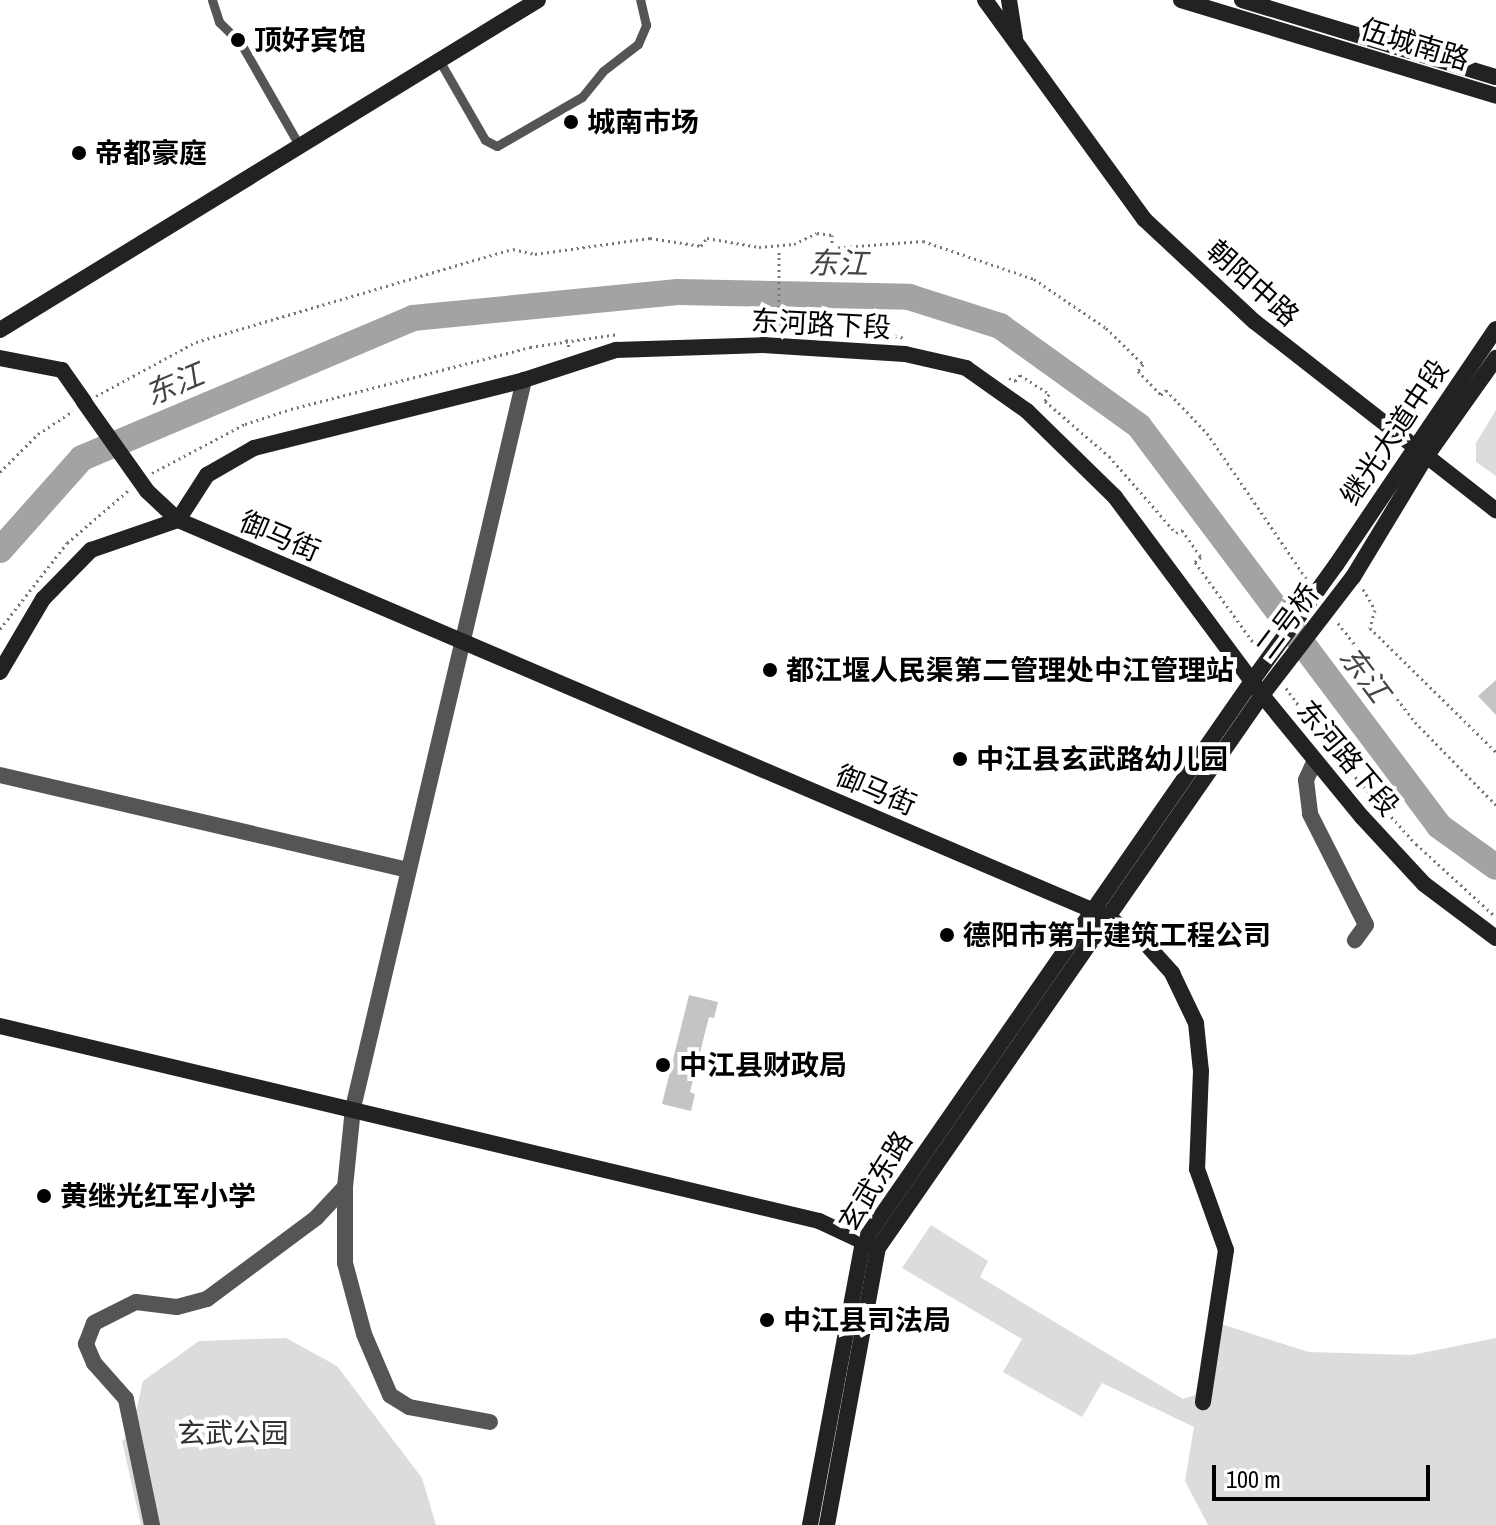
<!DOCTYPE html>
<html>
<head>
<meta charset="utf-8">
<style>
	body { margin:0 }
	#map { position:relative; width:1496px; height:1525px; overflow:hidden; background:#fff; font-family:"Archivo Narrow","Noto Sans SC",sans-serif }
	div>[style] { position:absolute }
	.green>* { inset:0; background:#dcdcdc }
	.river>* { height:26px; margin:-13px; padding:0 13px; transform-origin:13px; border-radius:13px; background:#a3a3a3 }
	.building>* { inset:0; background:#c4c4c4 }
	.path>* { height:3px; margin-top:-1.5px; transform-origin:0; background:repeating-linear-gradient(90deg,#777 0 2px,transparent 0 6px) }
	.lane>* { height:9px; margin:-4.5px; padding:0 4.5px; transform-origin:4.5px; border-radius:4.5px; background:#555 }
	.street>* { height:16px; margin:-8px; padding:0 8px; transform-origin:8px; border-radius:8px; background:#555 }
	.secondary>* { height:16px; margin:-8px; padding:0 8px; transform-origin:8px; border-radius:8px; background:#222 }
	.secondary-bridge>* { height:16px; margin:-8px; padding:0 8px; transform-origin:8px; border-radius:8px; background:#222 }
	.dots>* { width:22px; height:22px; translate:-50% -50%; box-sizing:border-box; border:4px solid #fff; border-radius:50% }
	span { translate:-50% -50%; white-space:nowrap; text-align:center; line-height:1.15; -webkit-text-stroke:8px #fff; paint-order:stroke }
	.poi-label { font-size:28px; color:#000; font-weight:700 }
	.left { translate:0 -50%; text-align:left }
	.street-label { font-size:28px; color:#000 }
	.park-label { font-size:28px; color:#333 }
	.water-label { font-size:30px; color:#444; font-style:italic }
	.scale { position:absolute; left:1212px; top:1465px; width:218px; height:36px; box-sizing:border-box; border:4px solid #000; border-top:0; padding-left:10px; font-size:24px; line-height:28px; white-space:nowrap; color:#000; -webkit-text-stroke:6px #fff; paint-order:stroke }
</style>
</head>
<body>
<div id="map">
	<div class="green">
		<div style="clip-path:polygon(1496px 410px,1496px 476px,1476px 462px,1476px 443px)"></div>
		<div style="clip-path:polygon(931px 1225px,988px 1261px,980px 1277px,1183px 1399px,1195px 1395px,1211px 1321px,1309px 1352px,1412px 1355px,1496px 1338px,1496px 1525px,1208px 1525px,1185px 1481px,1194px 1427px,1102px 1383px,1082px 1417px,1003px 1372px,1022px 1339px,902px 1268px)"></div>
		<div style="clip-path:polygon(286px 1338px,337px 1366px,422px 1478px,436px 1525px,141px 1525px,122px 1441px,131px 1434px,143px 1381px,199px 1341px)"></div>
	</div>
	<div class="river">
		<div style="left:0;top:550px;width:123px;rotate:-48.3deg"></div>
		<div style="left:82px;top:458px;width:359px;rotate:-22.9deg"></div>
		<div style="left:413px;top:318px;width:266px;rotate:-5.6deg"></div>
		<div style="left:678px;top:292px;width:231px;rotate:1.2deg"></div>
		<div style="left:909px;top:297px;width:96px;rotate:17.7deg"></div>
		<div style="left:1000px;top:326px;width:171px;rotate:35.7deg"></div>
		<div style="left:1139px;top:426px;width:500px;rotate:53.1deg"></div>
		<div style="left:1439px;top:826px;width:70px;rotate:35.7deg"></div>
	</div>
	<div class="building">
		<div style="clip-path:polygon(1496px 680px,1496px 715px,1478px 696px)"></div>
		<div style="clip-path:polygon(689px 995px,718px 1002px,714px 1018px,709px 1017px,690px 1092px,695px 1094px,691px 1111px,662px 1104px)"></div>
	</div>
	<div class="path">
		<div style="left:779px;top:252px;width:80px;rotate:90deg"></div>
		<div style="left:870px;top:336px;width:4px;rotate:-76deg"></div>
		<div style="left:871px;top:332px;width:35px;rotate:10deg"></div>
		<div style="left:566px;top:339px;width:9px;rotate:69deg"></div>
		<div style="left:1009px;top:378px;width:7px;rotate:27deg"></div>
		<div style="left:1015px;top:381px;width:8px;rotate:-50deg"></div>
		<div style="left:1020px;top:375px;width:35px;rotate:33deg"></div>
		<div style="left:1049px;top:394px;width:8px;rotate:120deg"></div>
		<div style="left:1045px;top:401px;width:84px;rotate:40.7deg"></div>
		<div style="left:1109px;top:456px;width:102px;rotate:49deg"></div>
		<div style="left:1176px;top:533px;width:7px;rotate:-27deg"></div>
		<div style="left:1182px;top:530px;width:33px;rotate:55deg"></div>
		<div style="left:1201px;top:557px;width:8px;rotate:140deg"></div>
		<div style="left:1195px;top:562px;width:107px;rotate:54.1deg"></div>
		<div style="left:96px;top:396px;width:114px;rotate:-28.4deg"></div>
		<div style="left:196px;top:342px;width:330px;rotate:-16.4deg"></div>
		<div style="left:513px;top:249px;width:23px;rotate:13deg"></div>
		<div style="left:535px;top:254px;width:116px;rotate:-7.9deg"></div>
		<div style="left:650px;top:238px;width:52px;rotate:8.9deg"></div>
		<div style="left:701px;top:246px;width:10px;rotate:-53deg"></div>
		<div style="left:707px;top:238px;width:53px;rotate:9.8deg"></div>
		<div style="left:759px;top:247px;width:35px;rotate:-5deg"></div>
		<div style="left:794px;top:244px;width:25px;rotate:-26deg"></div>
		<div style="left:817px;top:233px;width:15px;rotate:8deg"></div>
		<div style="left:832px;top:235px;width:13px;rotate:90deg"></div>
		<div style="left:832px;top:248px;width:91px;rotate:-4.4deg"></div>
		<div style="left:923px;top:241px;width:117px;rotate:18.9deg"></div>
		<div style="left:1034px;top:279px;width:87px;rotate:34.2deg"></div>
		<div style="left:1106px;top:328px;width:52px;rotate:44.2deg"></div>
		<div style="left:1143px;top:364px;width:9px;rotate:126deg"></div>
		<div style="left:1138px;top:371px;width:33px;rotate:46deg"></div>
		<div style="left:1161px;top:395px;width:7px;rotate:-45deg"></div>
		<div style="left:1166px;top:390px;width:59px;rotate:46.4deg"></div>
		<div style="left:1207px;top:433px;width:179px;rotate:55.7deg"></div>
		<div style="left:0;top:472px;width:54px;rotate:-45deg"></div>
		<div style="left:38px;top:434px;width:42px;rotate:-33.3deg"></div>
		<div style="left:152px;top:473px;width:105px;rotate:-27.8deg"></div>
		<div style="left:245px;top:424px;width:48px;rotate:-18.1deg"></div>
		<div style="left:291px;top:409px;width:247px;rotate:-14.5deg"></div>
		<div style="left:530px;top:347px;width:89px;rotate:-8.4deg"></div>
		<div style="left:1363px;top:589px;width:24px;rotate:60deg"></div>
		<div style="left:1375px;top:610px;width:19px;rotate:106deg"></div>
		<div style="left:1370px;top:628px;width:177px;rotate:44.5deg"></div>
		<div style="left:1338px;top:623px;width:125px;rotate:52.1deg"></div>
		<div style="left:1415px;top:722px;width:116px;rotate:45.7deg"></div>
		<div style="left:0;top:629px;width:109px;rotate:-52.1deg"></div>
		<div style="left:67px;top:543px;width:83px;rotate:-40.6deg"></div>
		<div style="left:1286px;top:688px;width:77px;rotate:54deg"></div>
		<div style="left:1331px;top:750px;width:127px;rotate:47.9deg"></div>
		<div style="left:1416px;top:844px;width:108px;rotate:42.4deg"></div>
	</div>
	<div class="lane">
		<div style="left:212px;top:0;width:23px;rotate:72deg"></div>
		<div style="left:219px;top:22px;width:29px;rotate:44deg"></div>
		<div style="left:240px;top:42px;width:119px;rotate:60.2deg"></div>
		<div style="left:439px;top:60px;width:92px;rotate:60.1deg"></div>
		<div style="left:485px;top:140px;width:13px;rotate:27deg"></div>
		<div style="left:497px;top:146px;width:98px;rotate:-30deg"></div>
		<div style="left:582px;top:97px;width:33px;rotate:-51deg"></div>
		<div style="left:603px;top:71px;width:44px;rotate:-37.6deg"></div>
		<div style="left:638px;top:44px;width:21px;rotate:-67deg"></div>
		<div style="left:646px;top:25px;width:26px;rotate:-103deg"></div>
	</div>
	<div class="street">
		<div style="left:1315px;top:760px;width:22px;rotate:114deg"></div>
		<div style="left:1306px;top:780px;width:34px;rotate:83deg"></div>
		<div style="left:1310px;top:814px;width:124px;rotate:63.2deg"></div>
		<div style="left:1366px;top:925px;width:19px;rotate:126deg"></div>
		<div style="left:0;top:775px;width:419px;rotate:13.1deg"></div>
		<div style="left:490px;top:1422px;width:82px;rotate:-169.5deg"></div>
		<div style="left:409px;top:1407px;width:22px;rotate:-148deg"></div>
		<div style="left:390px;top:1395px;width:66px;rotate:-113.1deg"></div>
		<div style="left:364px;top:1334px;width:73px;rotate:-105deg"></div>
		<div style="left:345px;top:1263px;width:76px;rotate:-90deg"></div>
		<div style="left:345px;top:1187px;width:79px;rotate:-84.2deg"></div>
		<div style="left:353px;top:1108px;width:748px;rotate:-76.78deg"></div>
		<div style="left:152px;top:1525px;width:129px;rotate:-101.7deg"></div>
		<div style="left:126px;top:1399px;width:48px;rotate:-131.6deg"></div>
		<div style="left:94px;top:1363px;width:21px;rotate:-113deg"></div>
		<div style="left:86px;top:1344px;width:22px;rotate:-69deg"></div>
		<div style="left:94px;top:1323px;width:47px;rotate:-26.6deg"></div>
		<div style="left:136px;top:1302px;width:41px;rotate:7deg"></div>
		<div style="left:177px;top:1307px;width:31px;rotate:-15deg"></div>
		<div style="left:207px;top:1299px;width:136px;rotate:-36.6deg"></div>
		<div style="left:316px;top:1218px;width:42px;rotate:-46.9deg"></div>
	</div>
	<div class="secondary">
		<div style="left:985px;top:0;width:271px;rotate:54deg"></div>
		<div style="left:1144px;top:219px;width:151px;rotate:42.9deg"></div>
		<div style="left:1255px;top:322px;width:306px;rotate:38deg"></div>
		<div style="left:1009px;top:0;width:39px;rotate:81deg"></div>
		<div style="left:1181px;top:0;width:329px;rotate:16.9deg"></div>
		<div style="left:1242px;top:0;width:265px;rotate:16.9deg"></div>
		<div style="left:0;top:330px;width:631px;rotate:-31.52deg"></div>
		<div style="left:0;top:358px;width:63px;rotate:11deg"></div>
		<div style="left:62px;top:370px;width:39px;rotate:55deg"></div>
		<div style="left:147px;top:491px;width:42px;rotate:43.1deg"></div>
		<div style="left:178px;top:520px;width:1011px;rotate:23.12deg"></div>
		<div style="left:1108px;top:917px;width:48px;rotate:35.7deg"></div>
		<div style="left:1147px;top:945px;width:38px;rotate:48deg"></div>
		<div style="left:1172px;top:973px;width:55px;rotate:64.4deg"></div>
		<div style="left:1196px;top:1023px;width:48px;rotate:84.1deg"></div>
		<div style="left:1201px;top:1071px;width:98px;rotate:92.3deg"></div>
		<div style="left:1197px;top:1169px;width:86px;rotate:70.3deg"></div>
		<div style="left:1226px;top:1250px;width:154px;rotate:98.6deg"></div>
		<div style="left:1336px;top:565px;width:285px;rotate:-55.9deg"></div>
		<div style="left:1353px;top:577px;width:139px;rotate:-58.8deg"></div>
		<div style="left:1425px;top:458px;width:123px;rotate:-54.6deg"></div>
		<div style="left:0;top:672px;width:85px;rotate:-59.5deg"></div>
		<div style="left:43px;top:599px;width:69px;rotate:-45.6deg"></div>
		<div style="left:91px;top:550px;width:92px;rotate:-19deg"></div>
		<div style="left:178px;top:520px;width:54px;rotate:-57.2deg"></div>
		<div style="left:207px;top:475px;width:54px;rotate:-29.9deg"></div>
		<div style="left:254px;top:448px;width:278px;rotate:-14.1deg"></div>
		<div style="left:524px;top:380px;width:97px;rotate:-18.1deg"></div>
		<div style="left:616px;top:350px;width:147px;rotate:-1.9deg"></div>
		<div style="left:763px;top:345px;width:142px;rotate:3.6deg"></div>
		<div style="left:905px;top:354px;width:63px;rotate:12.9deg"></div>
		<div style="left:966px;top:368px;width:75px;rotate:35.2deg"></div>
		<div style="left:1027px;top:411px;width:123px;rotate:44.3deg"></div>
		<div style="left:1115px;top:497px;width:247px;rotate:53.4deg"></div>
		<div style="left:1262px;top:695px;width:158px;rotate:50.7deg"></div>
		<div style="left:1362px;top:817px;width:91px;rotate:47.2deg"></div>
		<div style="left:1424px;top:884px;width:90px;rotate:36.9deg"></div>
		<div style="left:0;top:1026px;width:842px;rotate:13.39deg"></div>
		<div style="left:819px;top:1221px;width:56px;rotate:25.2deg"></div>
		<div style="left:810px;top:1525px;width:288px;rotate:-79.4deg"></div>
		<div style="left:863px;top:1242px;width:683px;rotate:-55.26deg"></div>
		<div style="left:827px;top:1525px;width:282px;rotate:-79.6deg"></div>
		<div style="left:878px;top:1248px;width:673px;rotate:-55.22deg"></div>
	</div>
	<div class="secondary-bridge">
		<div style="left:84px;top:402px;width:109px;rotate:54.7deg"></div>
		<div style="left:1252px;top:681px;width:143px;rotate:-54.1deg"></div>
		<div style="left:1262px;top:695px;width:149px;rotate:-52.4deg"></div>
	</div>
	<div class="dots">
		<div style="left:238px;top:40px;background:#000"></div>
		<div style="left:571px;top:122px;background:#000"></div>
		<div style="left:79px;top:153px;background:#000"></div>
		<div style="left:770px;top:670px;background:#000"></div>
		<div style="left:960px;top:759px;background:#000"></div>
		<div style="left:947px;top:935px;background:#000"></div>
		<div style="left:663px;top:1065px;background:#000"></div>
		<div style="left:44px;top:1196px;background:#000"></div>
		<div style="left:767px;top:1320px;background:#000"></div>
	</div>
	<div class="poi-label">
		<span class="left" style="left:254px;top:40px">顶好宾馆</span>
		<span class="left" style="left:587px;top:122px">城南市场</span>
		<span class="left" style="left:95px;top:153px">帝都豪庭</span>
		<span class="left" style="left:786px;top:670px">都江堰人民渠第二管理处中江管理站</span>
		<span class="left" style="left:976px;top:759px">中江县玄武路幼儿园</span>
		<span class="left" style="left:963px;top:935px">德阳市第十建筑工程公司</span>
		<span class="left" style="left:679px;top:1065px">中江县财政局</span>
		<span class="left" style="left:60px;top:1196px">黄继光红军小学</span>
		<span class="left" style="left:783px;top:1320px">中江县司法局</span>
	</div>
	<div class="street-label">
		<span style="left:1415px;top:44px;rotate:17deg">伍城南路</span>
		<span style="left:1253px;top:283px;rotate:42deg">朝阳中路</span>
		<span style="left:821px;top:324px;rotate:3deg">东河路下段</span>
		<span style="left:1394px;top:432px;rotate:-56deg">继光大道中段</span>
		<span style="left:280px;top:536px;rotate:23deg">御马街</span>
		<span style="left:1287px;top:621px;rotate:-53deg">二号桥</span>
		<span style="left:1348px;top:758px;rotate:50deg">东河路下段</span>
		<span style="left:876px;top:790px;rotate:23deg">御马街</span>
		<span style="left:875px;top:1181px;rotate:-58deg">玄武东路</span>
	</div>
	<div class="park-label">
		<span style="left:233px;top:1433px">玄武公园</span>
	</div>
	<div class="water-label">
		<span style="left:838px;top:263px;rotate:1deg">东江</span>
		<span style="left:174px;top:384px;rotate:-23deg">东江</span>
		<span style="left:1365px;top:674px;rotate:53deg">东江</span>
	</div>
	<div class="scale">100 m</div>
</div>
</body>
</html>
